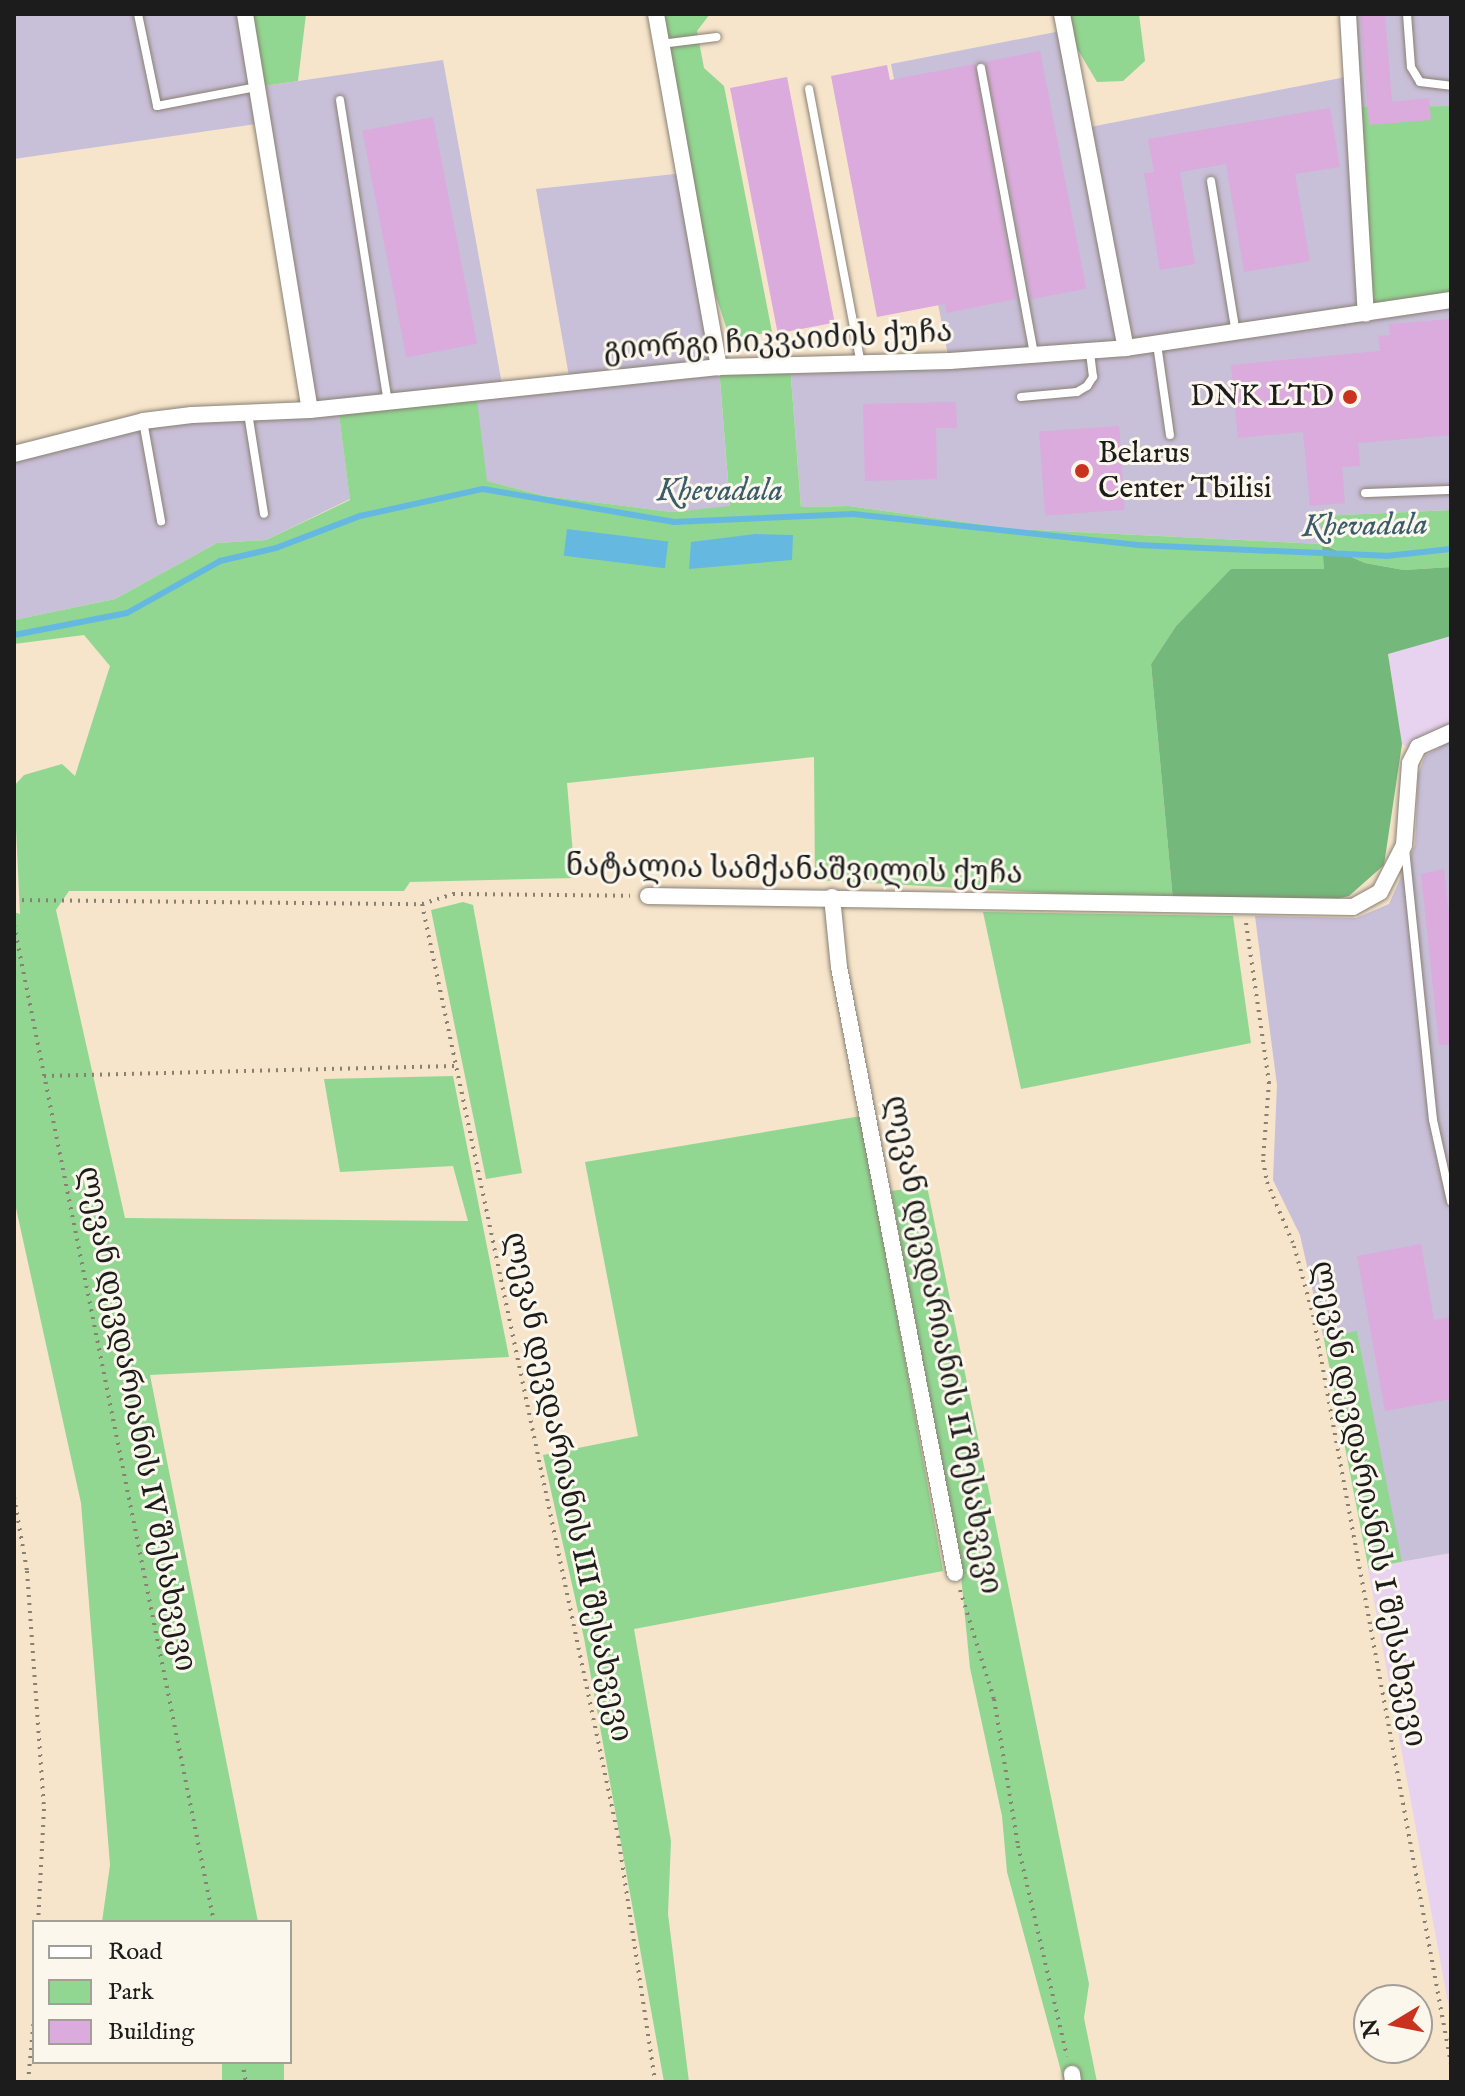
<!DOCTYPE html>
<html>
<head>
<meta charset="utf-8">
<style>
	body { margin:0 }
	#map { position:relative; width:1465px; height:2096px; overflow:hidden; background:#f6e4cb; font-family:"IM FELL English","Noto Serif Georgian",serif }
	div>[style] { position:absolute }
	.built>* { inset:0; background:#e7d2ef }
	.industrial>* { inset:0; background:#c8bfd8 }
	.green>* { inset:0; background:#91d791; transform-origin:0 0 }
	.forest>* { inset:0; background:#74b87b }
	.water>* { inset:0; background:#65b9e1; transform-origin:0 0 }
	.stream>* { height:6px; margin:-3px; padding:0 3px; transform-origin:3px; border-radius:3px; background:#65b9e1 }
	.building>* { inset:0; background:#daabdc; transform-origin:0 0 }
	.path>* { height:4px; margin-top:-2px; transform-origin:0; background:repeating-linear-gradient(90deg,#898074 0 2px,transparent 0 8px) }
	.roads { filter:drop-shadow(0 0 2px #898074) drop-shadow(0 0 2px #898074) }
	.service>* { height:8px; margin:-4px; padding:0 4px; transform-origin:4px; border-radius:4px; background:#fff }
	.minor>* { height:16px; margin:-8px; padding:0 8px; transform-origin:8px; border-radius:8px; background:#fff }
	.dots>* { width:22px; height:22px; translate:-50% -50%; box-sizing:border-box; border:4px solid #fbf7ec; border-radius:50% }
	span { translate:-50% -50%; white-space:nowrap; text-align:center; line-height:1.15; -webkit-text-stroke:6px #fbf7ec; paint-order:stroke }
	.street-label { font-size:30px; color:#1c1c1c }
	.poi-label { font-size:30px; color:#1c1c1c }
	.right { translate:-100% -50%; text-align:right }
	.left { translate:0 -50%; text-align:left }
	.water-label { font-size:32px; color:#395b6b; font-style:italic }
	.frame { position:absolute; inset:0; border:16px solid #1c1c1c; pointer-events:none }
	.legend { position:absolute; left:32px; top:1920px; width:260px; height:144px; box-sizing:border-box; background:#fbf7ec; border:2px solid #a29f99; margin:0; padding:10px 14px; list-style:none; font-size:24px; color:#1c1c1c }
	.legend li { display:flex; align-items:center; gap:16px; height:40px }
	.legend b { width:40px; border:2px solid #a29f99 }
	.north { position:absolute; left:1353px; top:1984px; width:80px; height:80px; box-sizing:border-box; background:#fbf7ec; border:2px solid #a29f99; border-radius:50%; rotate:260deg; font-size:22px; font-weight:700; line-height:32px; text-align:center; color:#1c1c1c }
	.north::after { content:''; display:block; margin:auto; width:28px; height:36px; background:#c8321e; clip-path:polygon(50% 0,100% 100%,50% 72%,0 100%) }
</style>
</head>
<body>
<div id="map">
	<div class="built">
		<div style="clip-path:polygon(1451px 636px,1451px 741px,1425px 756px,1402px 744px,1388px 653px)"></div>
		<div style="clip-path:polygon(1451px 1553px,1451px 2019px,1368px 1568px)"></div>
	</div>
	<div class="industrial">
		<div style="clip-path:polygon(14px 14px,245px 14px,257px 87px,443px 60px,503px 390px,570px 382px,536px 189px,684px 173px,719px 367px,730px 507px,671px 512px,545px 496px,486px 481px,338px 407px,350px 499px,266px 540px,217px 543px,115px 599px,14px 620px,14px 454px,143px 421px,309px 410px,263px 123px,14px 159px)"></div>
		<div style="clip-path:polygon(1348px 14px,1451px 14px,1451px 106px,1354px 107px,1451px 300px,1451px 510px,1321px 516px,1322px 544px,1014px 529px,849px 506px,801px 507px,790px 365px,949px 360px,891px 64px,1066px 30px,1085px 128px,1351px 76px)"></div>
		<div style="clip-path:polygon(1451px 741px,1451px 1553px,1400px 1562px,1357px 1332px,1323px 1336px,1300px 1235px,1273px 1180px,1277px 1085px,1255px 916px,1356px 918px,1389px 904px,1415px 845px,1418px 774px,1425px 756px)"></div>
	</div>
	<div class="green">
		<div style="clip-path:polygon(245px 14px,306px 14px,298px 81px,257px 87px)"></div>
		<div style="clip-path:polygon(656px 14px,710px 14px,697px 31px,704px 68px,724px 86px,772px 332px,730px 339px,695px 232px)"></div>
		<div style="clip-path:polygon(1062px 14px,1139px 14px,1145px 61px,1123px 81px,1097px 82px,1066px 30px)"></div>
		<div style="clip-path:polygon(1451px 106px,1451px 300px,1366px 313px,1353px 107px)"></div>
		<div style="clip-path:polygon(790px 365px,801px 507px,849px 506px,1014px 529px,1322px 544px,1320px 516px,1451px 510px,1451px 567px,1404px 570px,1365px 563px,1323px 544px,1324px 569px,1231px 570px,1176px 626px,1151px 664px,1173px 900px,815px 880px,814px 757px,567px 783px,575px 878px,410px 882px,404px 891px,69px 891px,56px 910px,125px 1218px,468px 1221px,453px 1166px,340px 1172px,324px 1079px,453px 1076px,509px 1357px,150px 1375px,258px 1922px,102px 1922px,110px 1865px,81px 1503px,14px 1199px,14px 912px,20px 914px,14px 786px,24px 775px,62px 764px,75px 776px,110px 666px,84px 635px,14px 644px,14px 620px,115px 599px,217px 543px,266px 540px,350px 500px,338px 407px,476px 392px,487px 481px,545px 496px,672px 512px,730px 506px,719px 367px)"></div>
		<div style="clip-path:polygon(463px 902px,473px 905px,522px 1173px,486px 1179px,431px 910px)"></div>
		<div style="clip-path:polygon(983px 912px,1233px 916px,1251px 1043px,1021px 1089px)"></div>
		<div style="clip-path:polygon(861px 1116px,943px 1571px,634px 1629px,671px 1841px,668px 1914px,689px 2082px,664px 2082px,584px 1638px,543px 1455px,638px 1436px,585px 1162px)"></div>
		<div style="clip-path:polygon(927px 1186px,1089px 1984px,1084px 2018px,1097px 2082px,1064px 2082px,1007px 1872px,1002px 1816px,970px 1668px,961px 1576px,891px 1191px)"></div>
		<div style="left:1357px;top:1331px;width:235px;height:34px;rotate:79deg"></div>
		<div style="left:222px;top:2062px;width:62px;height:20px"></div>
	</div>
	<div class="forest">
		<div style="clip-path:polygon(1322px 544px,1365px 563px,1404px 570px,1451px 567px,1451px 636px,1388px 654px,1402px 744px,1384px 865px,1349px 896px,1330px 901px,1173px 900px,1151px 664px,1176px 626px,1231px 569px,1324px 569px)"></div>
	</div>
	<div class="water">
		<div style="left:567px;top:529px;width:102px;height:27px;rotate:7deg"></div>
		<div style="clip-path:polygon(755px 534px,793px 535px,792px 560px,689px 569px,691px 542px)"></div>
	</div>
	<div class="stream">
		<div style="left:14px;top:635px;width:115px;rotate:-11deg"></div>
		<div style="left:127px;top:613px;width:107px;rotate:-29.2deg"></div>
		<div style="left:220px;top:561px;width:57px;rotate:-13.1deg"></div>
		<div style="left:276px;top:548px;width:90px;rotate:-20.9deg"></div>
		<div style="left:360px;top:516px;width:126px;rotate:-12.4deg"></div>
		<div style="left:483px;top:489px;width:194px;rotate:9.8deg"></div>
		<div style="left:674px;top:522px;width:179px;rotate:-2.6deg"></div>
		<div style="left:853px;top:514px;width:286px;rotate:6.2deg"></div>
		<div style="left:1137px;top:545px;width:249px;rotate:2.5deg"></div>
		<div style="left:1386px;top:556px;width:65px;rotate:-6.1deg"></div>
	</div>
	<div class="building">
		<div style="clip-path:polygon(1360px 14px,1385px 14px,1392px 102px,1429px 98px,1431px 120px,1369px 125px)"></div>
		<div style="left:1040px;top:51px;width:242px;height:56px;rotate:79deg"></div>
		<div style="clip-path:polygon(975px 64px,1016px 299px,946px 313px,945px 304px,877px 317px,831px 76px,887px 65px,890px 80px)"></div>
		<div style="left:787px;top:77px;width:250px;height:58px;rotate:79deg"></div>
		<div style="clip-path:polygon(1330px 108px,1340px 167px,1295px 174px,1310px 261px,1244px 272px,1226px 164px,1180px 172px,1195px 264px,1160px 270px,1144px 173px,1154px 172px,1148px 139px)"></div>
		<div style="left:433px;top:117px;width:231px;height:72px;rotate:79deg"></div>
		<div style="clip-path:polygon(1451px 319px,1451px 435px,1358px 443px,1360px 466px,1342px 467px,1345px 503px,1310px 506px,1303px 432px,1238px 438px,1231px 365px,1380px 351px,1378px 336px,1390px 335px,1389px 324px)"></div>
		<div style="clip-path:polygon(956px 402px,957px 428px,936px 428px,937px 479px,865px 481px,863px 404px)"></div>
		<div style="left:1119px;top:426px;width:84px;height:80px;rotate:86deg"></div>
		<div style="clip-path:polygon(1444px 869px,1451px 934px,1451px 1045px,1439px 1045px,1421px 874px)"></div>
		<div style="clip-path:polygon(1421px 1244px,1434px 1320px,1451px 1317px,1451px 1399px,1385px 1411px,1357px 1256px)"></div>
	</div>
	<div class="path">
		<div style="left:14px;top:900px;width:408px;rotate:0.6deg"></div>
		<div style="left:422px;top:904px;width:33px;rotate:-18deg"></div>
		<div style="left:453px;top:894px;width:177px;rotate:0.6deg"></div>
		<div style="left:422px;top:904px;width:952px;rotate:78.12deg"></div>
		<div style="left:618px;top:1836px;width:249px;rotate:81.4deg"></div>
		<div style="left:1246px;top:923px;width:161px;rotate:81.8deg"></div>
		<div style="left:1269px;top:1082px;width:78px;rotate:94.4deg"></div>
		<div style="left:1263px;top:1160px;width:22px;rotate:80deg"></div>
		<div style="left:1267px;top:1182px;width:69px;rotate:67.1deg"></div>
		<div style="left:1294px;top:1246px;width:72px;rotate:74.6deg"></div>
		<div style="left:1313px;top:1315px;width:762px;rotate:79.56deg"></div>
		<div style="left:14px;top:925px;width:1017px;rotate:78.66deg"></div>
		<div style="left:44px;top:1076px;width:411px;rotate:-1.4deg"></div>
		<div style="left:14px;top:1497px;width:75px;rotate:80deg"></div>
		<div style="left:27px;top:1571px;width:239px;rotate:85.9deg"></div>
		<div style="left:44px;top:1809px;width:113px;rotate:93deg"></div>
		<div style="left:960px;top:1590px;width:114px;rotate:72.7deg"></div>
		<div style="left:994px;top:1699px;width:149px;rotate:80.7deg"></div>
		<div style="left:1018px;top:1846px;width:216px;rotate:76.9deg"></div>
		<div style="left:242px;top:2062px;width:20px;rotate:79deg"></div>
		<div style="left:28px;top:2082px;width:65px;rotate:-84.7deg"></div>
	</div>
	<div class="roads">
		<div class="service">
			<div style="left:138px;top:14px;width:94px;rotate:78.3deg"></div>
			<div style="left:157px;top:106px;width:102px;rotate:-10.8deg"></div>
			<div style="left:1407px;top:14px;width:53px;rotate:85.7deg"></div>
			<div style="left:1411px;top:67px;width:17px;rotate:59deg"></div>
			<div style="left:1420px;top:82px;width:31px;rotate:7deg"></div>
			<div style="left:661px;top:44px;width:56px;rotate:-7.1deg"></div>
			<div style="left:981px;top:68px;width:292px;rotate:79.5deg"></div>
			<div style="left:809px;top:89px;width:279px;rotate:79.3deg"></div>
			<div style="left:340px;top:100px;width:306px;rotate:81deg"></div>
			<div style="left:1211px;top:181px;width:154px;rotate:80.7deg"></div>
			<div style="left:1157px;top:344px;width:92px;rotate:81.9deg"></div>
			<div style="left:1021px;top:397px;width:56px;rotate:-5.1deg"></div>
			<div style="left:1077px;top:392px;width:12px;rotate:-31deg"></div>
			<div style="left:1087px;top:386px;width:11px;rotate:-56deg"></div>
			<div style="left:1093px;top:377px;width:26px;rotate:-97deg"></div>
			<div style="left:248px;top:413px;width:102px;rotate:81deg"></div>
			<div style="left:143px;top:421px;width:102px;rotate:79.8deg"></div>
			<div style="left:1365px;top:493px;width:86px;rotate:-2deg"></div>
			<div style="left:1405px;top:849px;width:272px;rotate:84.1deg"></div>
			<div style="left:1433px;top:1120px;width:83px;rotate:77.5deg"></div>
		</div>
		<div class="minor">
			<div style="left:245px;top:14px;width:401px;rotate:80.7deg"></div>
			<div style="left:656px;top:14px;width:359px;rotate:79.9deg"></div>
			<div style="left:1062px;top:14px;width:340px;rotate:79.2deg"></div>
			<div style="left:1348px;top:14px;width:300px;rotate:86.6deg"></div>
			<div style="left:14px;top:454px;width:133px;rotate:-14.3deg"></div>
			<div style="left:143px;top:421px;width:49px;rotate:-7deg"></div>
			<div style="left:192px;top:415px;width:118px;rotate:-2.4deg"></div>
			<div style="left:310px;top:410px;width:411px;rotate:-6deg"></div>
			<div style="left:719px;top:367px;width:231px;rotate:-1.5deg"></div>
			<div style="left:950px;top:361px;width:176px;rotate:-4.2deg"></div>
			<div style="left:1126px;top:348px;width:329px;rotate:-8.4deg"></div>
			<div style="left:648px;top:896px;width:705px;rotate:0.89deg"></div>
			<div style="left:1353px;top:907px;width:31px;rotate:-29deg"></div>
			<div style="left:1380px;top:892px;width:53px;rotate:-62.9deg"></div>
			<div style="left:1404px;top:845px;width:82px;rotate:-85.8deg"></div>
			<div style="left:1410px;top:763px;width:18px;rotate:-63deg"></div>
			<div style="left:1418px;top:747px;width:36px;rotate:-24deg"></div>
			<div style="left:832px;top:897px;width:70px;rotate:84.3deg"></div>
			<div style="left:839px;top:967px;width:617px;rotate:79.16deg"></div>
			<div style="left:1072px;top:2074px;width:8px;rotate:83deg"></div>
		</div>
	</div>
	<div class="dots">
		<div style="left:1350px;top:397px;background:#c8321e"></div>
		<div style="left:1082px;top:471px;background:#c8321e"></div>
	</div>
	<div class="street-label">
		<span style="left:778px;top:342px;rotate:-3deg">გიორგი ჩიკვაიძის ქუჩა</span>
		<span style="left:794px;top:871px;rotate:1deg">ნატალია სამქანაშვილის ქუჩა</span>
		<span style="left:942px;top:1345px;rotate:79deg">ლევან დევდარიანის II შესახვევი</span>
		<span style="left:136px;top:1419px;rotate:79deg">ლევან დევდარიანის IV შესახვევი</span>
		<span style="left:567px;top:1487px;rotate:78deg">ლევან დევდარიანის III შესახვევი</span>
		<span style="left:1368px;top:1504px;rotate:79deg">ლევან დევდარიანის I შესახვევი</span>
	</div>
	<div class="poi-label">
		<span class="right" style="left:1334px;top:397px">DNK LTD</span>
		<span class="left" style="left:1098px;top:471px">Belarus<br>Center Tbilisi</span>
	</div>
	<div class="water-label">
		<span style="left:720px;top:492px">Khevadala</span>
		<span style="left:1365px;top:527px;rotate:-1deg">Khevadala</span>
	</div>
	<div class="frame"></div>
	<ul class="legend">
	<li><b style="height:10px;background:#fff"></b>Road</li>
	<li><b style="height:22px;background:#91d791"></b>Park</li>
	<li><b style="height:22px;background:#daabdc"></b>Building</li>
	</ul>
	<div class="north">N</div>
</div>
</body>
</html>
